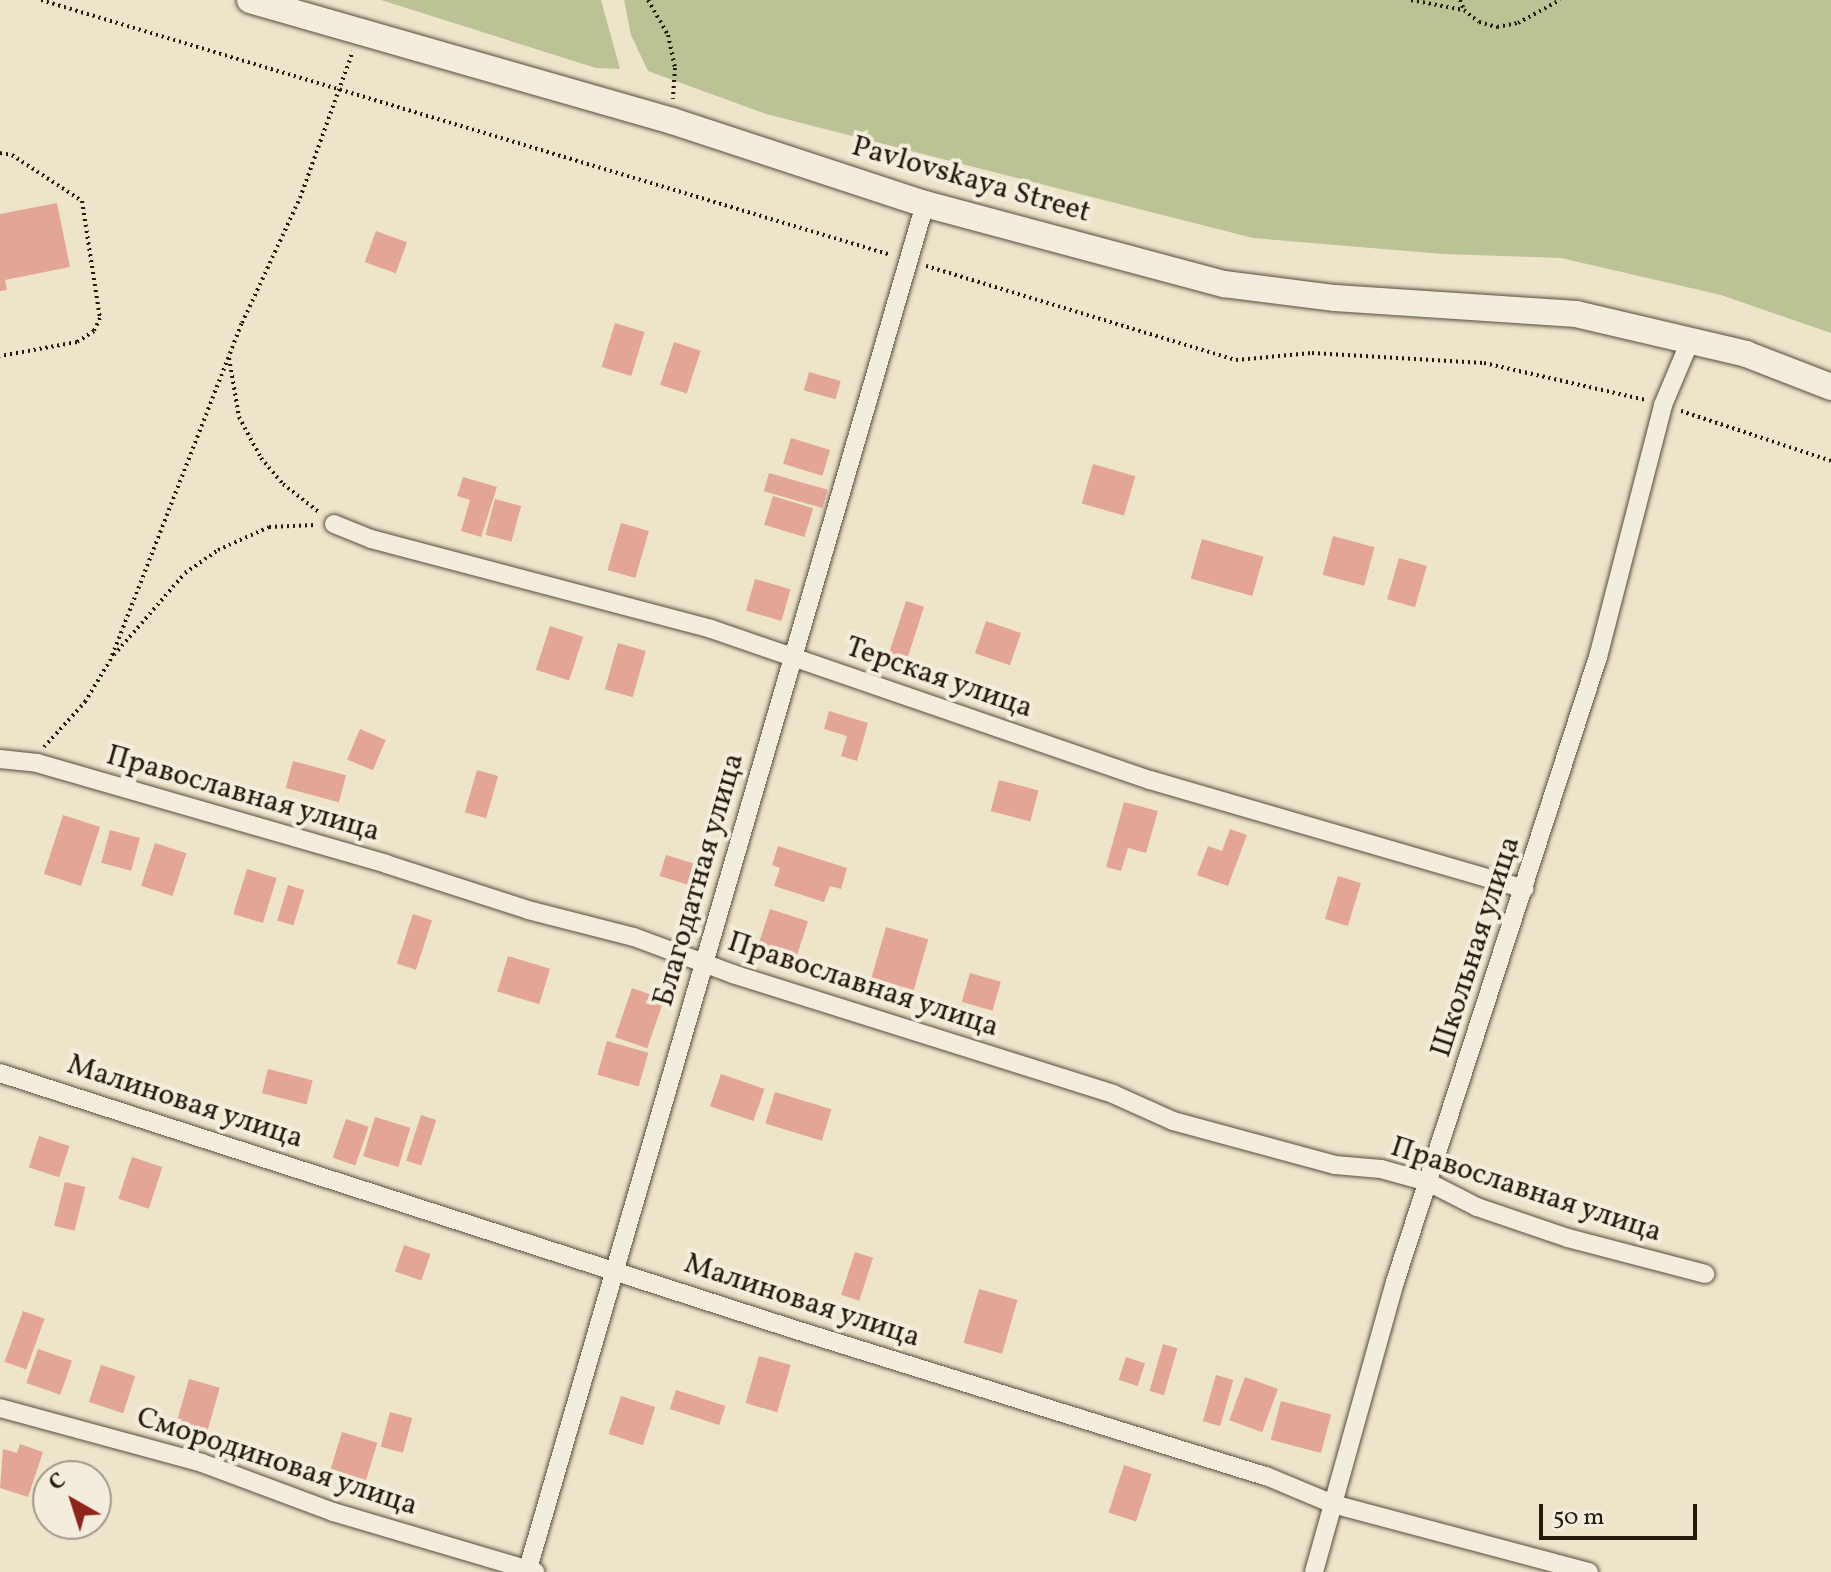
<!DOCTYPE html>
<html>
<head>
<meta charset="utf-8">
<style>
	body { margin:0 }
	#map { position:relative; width:1831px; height:1572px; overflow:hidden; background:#ede4ca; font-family:Vollkorn,serif }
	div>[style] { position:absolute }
	.green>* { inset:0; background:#bbc395 }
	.building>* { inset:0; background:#e3a696; transform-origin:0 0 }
	.path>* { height:4px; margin-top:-2px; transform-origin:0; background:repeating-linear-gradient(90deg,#261a0d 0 2px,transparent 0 6px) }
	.roads { filter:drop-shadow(0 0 2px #584c3c) drop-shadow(0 0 2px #584c3c) }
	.street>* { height:18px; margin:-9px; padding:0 9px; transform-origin:9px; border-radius:9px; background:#f3eddd }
	.secondary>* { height:26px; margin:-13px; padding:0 13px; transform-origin:13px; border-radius:13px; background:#f3eddd }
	span { translate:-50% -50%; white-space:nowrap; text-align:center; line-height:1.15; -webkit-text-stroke:8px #f3eddd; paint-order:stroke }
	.street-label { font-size:30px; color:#261a0d }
	.north { position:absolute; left:32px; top:1460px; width:80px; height:80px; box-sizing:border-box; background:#f3eddd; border:2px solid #a1998a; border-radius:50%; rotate:321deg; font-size:22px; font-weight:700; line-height:32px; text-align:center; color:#261a0d }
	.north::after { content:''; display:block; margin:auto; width:28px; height:36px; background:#8f2418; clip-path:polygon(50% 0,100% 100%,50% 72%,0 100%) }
	.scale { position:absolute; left:1539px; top:1504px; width:158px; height:36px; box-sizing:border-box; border:4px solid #261a0d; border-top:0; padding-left:10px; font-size:24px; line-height:28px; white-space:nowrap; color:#261a0d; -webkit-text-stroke:6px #f3eddd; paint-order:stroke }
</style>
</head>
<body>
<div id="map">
	<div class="green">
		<div style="clip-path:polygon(381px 0,601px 0,620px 69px,596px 68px)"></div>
		<div style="clip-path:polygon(624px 0,1831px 0,1831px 333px,1721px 295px,1561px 258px,1443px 254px,1253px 238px,766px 114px,648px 71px,631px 35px)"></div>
	</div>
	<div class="building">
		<div style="clip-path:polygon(57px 203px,70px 267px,5px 280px,7px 290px,0 291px,0 214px)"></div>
		<div style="left:376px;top:231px;width:33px;height:33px;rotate:20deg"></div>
		<div style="left:615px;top:323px;width:31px;height:46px;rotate:17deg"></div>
		<div style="left:674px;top:342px;width:28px;height:45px;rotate:18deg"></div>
		<div style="left:809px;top:372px;width:33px;height:19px;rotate:16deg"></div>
		<div style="left:791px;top:438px;width:41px;height:27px;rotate:17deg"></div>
		<div style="left:1093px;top:464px;width:44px;height:41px;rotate:16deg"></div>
		<div style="left:769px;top:473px;width:61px;height:19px;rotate:16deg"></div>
		<div style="clip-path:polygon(463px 477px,497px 487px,481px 537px,461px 531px,470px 500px,457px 496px)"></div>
		<div style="left:773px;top:496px;width:42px;height:30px;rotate:17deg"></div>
		<div style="left:495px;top:499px;width:27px;height:37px;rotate:15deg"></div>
		<div style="left:621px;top:523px;width:29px;height:49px;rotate:16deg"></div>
		<div style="left:1333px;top:536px;width:43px;height:40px;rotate:15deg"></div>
		<div style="left:1202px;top:539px;width:64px;height:41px;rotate:16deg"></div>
		<div style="left:1399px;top:558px;width:29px;height:43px;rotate:16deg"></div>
		<div style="left:755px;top:579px;width:37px;height:33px;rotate:16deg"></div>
		<div style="left:906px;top:601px;width:19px;height:57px;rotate:18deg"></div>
		<div style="left:986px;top:621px;width:37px;height:34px;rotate:19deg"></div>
		<div style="left:550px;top:626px;width:35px;height:46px;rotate:18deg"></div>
		<div style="left:618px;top:643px;width:29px;height:48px;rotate:16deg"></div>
		<div style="clip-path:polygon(829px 711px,868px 723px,857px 761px,841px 756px,847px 736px,824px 729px)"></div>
		<div style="left:360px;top:729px;width:28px;height:33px;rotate:23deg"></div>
		<div style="left:293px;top:761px;width:55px;height:28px;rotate:15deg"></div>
		<div style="left:477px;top:770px;width:22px;height:44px;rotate:16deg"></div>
		<div style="left:999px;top:780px;width:41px;height:32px;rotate:15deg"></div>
		<div style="clip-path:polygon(1124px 802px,1158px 811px,1146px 853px,1128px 848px,1121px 871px,1106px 867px)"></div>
		<div style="left:63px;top:815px;width:39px;height:62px;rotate:18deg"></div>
		<div style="clip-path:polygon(1230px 829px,1247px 835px,1228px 886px,1197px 875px,1208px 846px,1222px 851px)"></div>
		<div style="left:110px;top:830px;width:31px;height:34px;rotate:15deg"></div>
		<div style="left:155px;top:843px;width:33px;height:45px;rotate:18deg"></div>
		<div style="clip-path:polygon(778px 846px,847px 868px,841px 889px,830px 886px,824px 902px,774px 886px,780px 868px,772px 865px)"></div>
		<div style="left:666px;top:855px;width:47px;height:22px;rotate:17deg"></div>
		<div style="left:247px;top:869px;width:31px;height:47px;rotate:17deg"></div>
		<div style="left:1338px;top:876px;width:24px;height:45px;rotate:17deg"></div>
		<div style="left:288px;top:885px;width:17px;height:37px;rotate:17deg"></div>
		<div style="left:770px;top:909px;width:40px;height:37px;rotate:18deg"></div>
		<div style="left:413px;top:914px;width:20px;height:52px;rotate:18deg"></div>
		<div style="left:886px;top:927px;width:44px;height:53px;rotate:16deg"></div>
		<div style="left:508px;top:956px;width:44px;height:37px;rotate:17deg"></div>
		<div style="left:970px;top:973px;width:32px;height:30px;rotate:16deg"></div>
		<div style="left:632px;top:988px;width:34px;height:52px;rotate:19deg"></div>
		<div style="left:607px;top:1041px;width:43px;height:35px;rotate:16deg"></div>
		<div style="left:268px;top:1069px;width:46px;height:25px;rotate:14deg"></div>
		<div style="left:721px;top:1074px;width:46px;height:34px;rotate:19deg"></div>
		<div style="left:775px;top:1092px;width:59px;height:33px;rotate:17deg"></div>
		<div style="left:421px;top:1115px;width:16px;height:48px;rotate:18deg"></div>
		<div style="left:375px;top:1117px;width:37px;height:41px;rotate:17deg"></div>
		<div style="left:346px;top:1119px;width:24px;height:41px;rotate:19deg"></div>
		<div style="left:39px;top:1136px;width:32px;height:33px;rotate:18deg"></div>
		<div style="left:132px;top:1157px;width:32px;height:44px;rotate:18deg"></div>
		<div style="left:65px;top:1182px;width:21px;height:45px;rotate:14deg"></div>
		<div style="left:404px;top:1245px;width:28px;height:28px;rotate:19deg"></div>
		<div style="left:855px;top:1252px;width:19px;height:45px;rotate:18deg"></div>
		<div style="left:979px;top:1289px;width:40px;height:56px;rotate:16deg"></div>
		<div style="left:23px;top:1311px;width:23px;height:54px;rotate:20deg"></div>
		<div style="left:1163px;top:1344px;width:15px;height:49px;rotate:16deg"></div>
		<div style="left:38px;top:1349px;width:36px;height:36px;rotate:19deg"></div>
		<div style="left:759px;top:1356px;width:33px;height:49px;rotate:16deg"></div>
		<div style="left:1126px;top:1357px;width:20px;height:24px;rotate:18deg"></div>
		<div style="left:101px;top:1365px;width:36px;height:39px;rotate:18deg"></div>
		<div style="left:1216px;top:1375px;width:18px;height:48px;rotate:16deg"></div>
		<div style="left:1245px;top:1377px;width:35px;height:46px;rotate:20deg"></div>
		<div style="left:189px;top:1379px;width:32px;height:52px;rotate:16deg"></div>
		<div style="left:676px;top:1390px;width:52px;height:20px;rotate:18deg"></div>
		<div style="left:621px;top:1396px;width:36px;height:40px;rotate:18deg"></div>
		<div style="left:1281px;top:1401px;width:52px;height:40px;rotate:15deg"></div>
		<div style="left:390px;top:1412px;width:23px;height:36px;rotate:15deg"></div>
		<div style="left:342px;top:1432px;width:37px;height:43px;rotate:17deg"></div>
		<div style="clip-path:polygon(20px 1444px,43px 1452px,28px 1497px,0 1488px,3px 1449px,17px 1453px)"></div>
		<div style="left:1124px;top:1465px;width:29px;height:50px;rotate:18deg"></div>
	</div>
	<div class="path">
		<div style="left:41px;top:0;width:887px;rotate:16.7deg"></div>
		<div style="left:648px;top:0;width:40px;rotate:60.3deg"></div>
		<div style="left:668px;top:35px;width:34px;rotate:78deg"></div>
		<div style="left:675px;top:68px;width:31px;rotate:94deg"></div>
		<div style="left:1411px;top:0;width:53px;rotate:10.9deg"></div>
		<div style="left:1460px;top:0;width:11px;rotate:68deg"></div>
		<div style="left:1464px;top:10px;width:19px;rotate:39deg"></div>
		<div style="left:1479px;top:22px;width:19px;rotate:16deg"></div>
		<div style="left:1497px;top:27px;width:21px;rotate:-11deg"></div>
		<div style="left:1518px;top:23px;width:48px;rotate:-28.7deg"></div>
		<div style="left:0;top:153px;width:12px;rotate:9deg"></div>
		<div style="left:12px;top:155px;width:84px;rotate:33.3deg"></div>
		<div style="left:82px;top:201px;width:118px;rotate:81.3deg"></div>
		<div style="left:100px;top:318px;width:14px;rotate:115deg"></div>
		<div style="left:94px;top:331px;width:20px;rotate:147deg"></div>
		<div style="left:77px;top:342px;width:78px;rotate:169.7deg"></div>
		<div style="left:926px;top:266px;width:324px;rotate:16.9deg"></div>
		<div style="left:1236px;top:360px;width:76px;rotate:-5.3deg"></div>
		<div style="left:1312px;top:353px;width:172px;rotate:3.3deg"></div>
		<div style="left:1484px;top:363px;width:166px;rotate:12.9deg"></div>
		<div style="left:229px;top:358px;width:60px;rotate:80.4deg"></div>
		<div style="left:239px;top:417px;width:47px;rotate:61.8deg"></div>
		<div style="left:261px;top:458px;width:34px;rotate:50deg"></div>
		<div style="left:283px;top:484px;width:47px;rotate:38.1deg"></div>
		<div style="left:1681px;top:411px;width:158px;rotate:18.4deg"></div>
		<div style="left:114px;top:655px;width:108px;rotate:-49.1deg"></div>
		<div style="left:185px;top:573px;width:40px;rotate:-34.9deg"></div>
		<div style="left:218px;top:550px;width:56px;rotate:-24.3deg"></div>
		<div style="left:269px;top:527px;width:46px;rotate:-2.5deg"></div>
		<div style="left:110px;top:661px;width:363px;rotate:-68.7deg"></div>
		<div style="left:242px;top:323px;width:138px;rotate:-65.1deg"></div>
		<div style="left:300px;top:198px;width:156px;rotate:-70.2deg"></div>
		<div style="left:44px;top:747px;width:61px;rotate:-47.7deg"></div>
		<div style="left:85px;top:702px;width:47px;rotate:-59deg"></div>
	</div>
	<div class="roads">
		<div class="street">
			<div style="left:334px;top:524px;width:40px;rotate:22deg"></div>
			<div style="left:371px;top:539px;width:352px;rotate:14.8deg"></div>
			<div style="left:711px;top:629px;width:464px;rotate:19deg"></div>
			<div style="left:1150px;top:780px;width:390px;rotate:16.2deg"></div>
			<div style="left:0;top:759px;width:37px;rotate:6deg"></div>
			<div style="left:37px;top:763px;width:363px;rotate:16.1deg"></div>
			<div style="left:386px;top:864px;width:149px;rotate:17.9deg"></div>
			<div style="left:528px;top:910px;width:109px;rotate:14.3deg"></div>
			<div style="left:634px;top:937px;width:106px;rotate:20.5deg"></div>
			<div style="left:733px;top:974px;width:398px;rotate:17.5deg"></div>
			<div style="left:1113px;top:1094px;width:66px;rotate:24.2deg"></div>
			<div style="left:1173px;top:1121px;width:168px;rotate:15.2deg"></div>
			<div style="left:1335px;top:1165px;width:46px;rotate:5deg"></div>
			<div style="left:1381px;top:1169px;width:49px;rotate:15.5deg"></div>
			<div style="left:1428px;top:1182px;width:55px;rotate:27deg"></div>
			<div style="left:1477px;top:1207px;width:96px;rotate:18.8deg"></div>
			<div style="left:1568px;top:1238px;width:142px;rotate:14.7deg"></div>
			<div style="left:0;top:1073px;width:833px;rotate:17.89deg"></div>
			<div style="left:793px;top:1329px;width:495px;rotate:17.3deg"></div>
			<div style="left:1266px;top:1476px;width:73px;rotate:22.7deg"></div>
			<div style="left:1333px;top:1504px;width:265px;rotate:14.9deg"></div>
			<div style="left:0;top:1408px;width:209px;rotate:15.2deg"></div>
			<div style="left:202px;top:1463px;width:140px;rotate:20.5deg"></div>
			<div style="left:333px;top:1512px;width:211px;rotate:16.5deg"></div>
			<div style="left:527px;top:1572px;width:1425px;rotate:-73.78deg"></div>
			<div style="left:1314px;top:1572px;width:301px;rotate:-74.4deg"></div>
			<div style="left:1395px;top:1282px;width:657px;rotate:-72.01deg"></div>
			<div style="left:1598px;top:657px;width:260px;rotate:-75.5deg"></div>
			<div style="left:1663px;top:405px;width:69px;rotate:-67.1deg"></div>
		</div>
		<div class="secondary">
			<div style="left:250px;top:0;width:439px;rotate:16deg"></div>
			<div style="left:672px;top:121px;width:266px;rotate:18.2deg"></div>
			<div style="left:925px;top:204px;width:310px;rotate:15deg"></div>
			<div style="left:1224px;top:284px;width:112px;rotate:7.2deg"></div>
			<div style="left:1335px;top:298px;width:242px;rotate:3.8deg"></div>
			<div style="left:1576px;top:314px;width:175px;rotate:13.2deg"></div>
			<div style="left:1746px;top:354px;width:91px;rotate:21.2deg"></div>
		</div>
	</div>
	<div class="street-label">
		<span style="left:971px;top:180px;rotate:16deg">Pavlovskaya Street</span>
		<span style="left:939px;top:678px;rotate:19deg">Терская улица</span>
		<span style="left:243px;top:794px;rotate:16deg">Православная улица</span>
		<span style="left:699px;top:880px;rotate:-74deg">Благодатная улица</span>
		<span style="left:1476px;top:947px;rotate:-72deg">Школьная улица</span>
		<span style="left:863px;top:985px;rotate:18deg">Православная улица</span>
		<span style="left:185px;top:1102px;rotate:18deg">Малиновая улица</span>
		<span style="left:1526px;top:1190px;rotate:18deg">Православная улица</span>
		<span style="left:802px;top:1301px;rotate:18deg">Малиновая улица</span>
		<span style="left:277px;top:1462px;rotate:18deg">Смородиновая улица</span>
	</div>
	<div class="north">С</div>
	<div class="scale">50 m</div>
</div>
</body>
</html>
